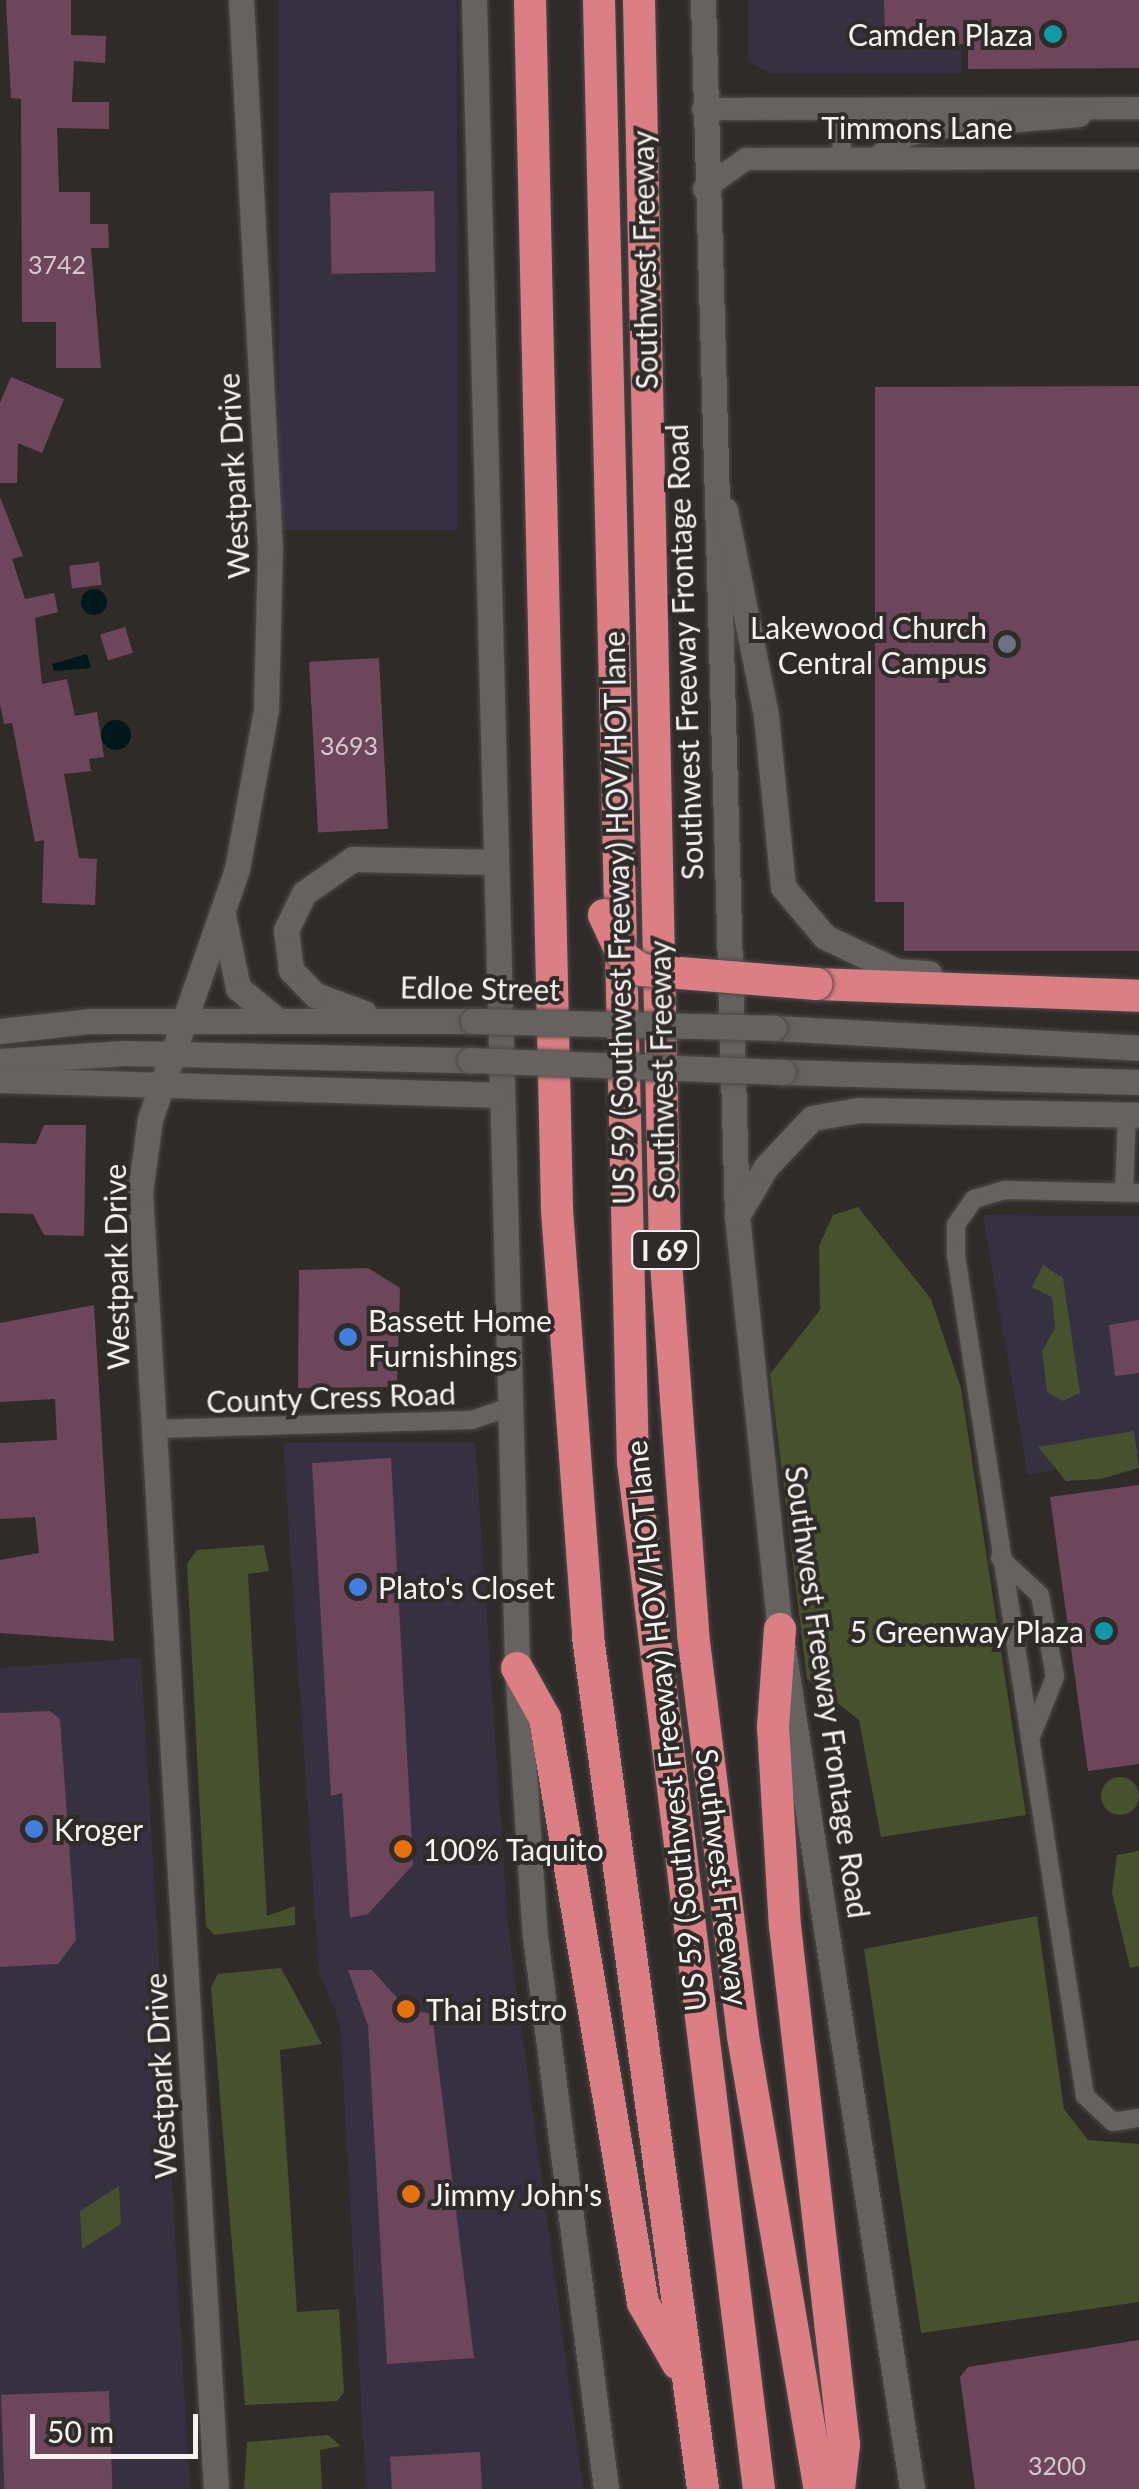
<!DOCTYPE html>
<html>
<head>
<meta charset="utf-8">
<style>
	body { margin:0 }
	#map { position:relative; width:1139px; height:2489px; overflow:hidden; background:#2f2b29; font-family:Lato,sans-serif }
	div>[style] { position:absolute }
	.commercial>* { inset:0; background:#353141; transform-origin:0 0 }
	.green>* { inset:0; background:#48512d }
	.round { border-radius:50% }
	.water>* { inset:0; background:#00181c }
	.building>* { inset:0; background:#6e465b; transform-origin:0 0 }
	.roads { filter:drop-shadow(0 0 2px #4c4a48) drop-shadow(0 0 2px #4c4a48) }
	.minor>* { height:18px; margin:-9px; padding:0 9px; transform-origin:9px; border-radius:9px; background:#656260 }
	.tertiary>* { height:22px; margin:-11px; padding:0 11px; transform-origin:11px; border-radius:11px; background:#656260 }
	.secondary>* { height:25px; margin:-12.5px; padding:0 12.5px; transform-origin:12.5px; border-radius:12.5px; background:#656260 }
	.motorway>* { height:32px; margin:-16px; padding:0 16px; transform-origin:16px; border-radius:16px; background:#dc7f84 }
	.bridges { filter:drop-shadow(0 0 2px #4c4a48) drop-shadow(0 0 2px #4c4a48) }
	.secondary-bridge>* { height:25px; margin:-12.5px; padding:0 12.5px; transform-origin:12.5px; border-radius:12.5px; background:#656260 }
	.motorway-bridge>* { height:32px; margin:-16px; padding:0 16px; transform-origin:16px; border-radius:16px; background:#dc7f84 }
	.dots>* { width:28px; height:28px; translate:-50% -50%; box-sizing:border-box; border:5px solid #2f2b29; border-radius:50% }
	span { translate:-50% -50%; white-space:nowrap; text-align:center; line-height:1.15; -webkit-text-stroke:8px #2f2b29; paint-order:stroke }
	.number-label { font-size:25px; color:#d3c8cc }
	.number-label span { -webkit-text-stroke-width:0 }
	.shield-label span { padding:2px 8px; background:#2f2b29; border:2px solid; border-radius:8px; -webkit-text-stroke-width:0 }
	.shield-label { font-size:28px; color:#f5f3f2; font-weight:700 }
	.poi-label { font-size:30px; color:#f5f3f2 }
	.right { translate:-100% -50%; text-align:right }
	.left { translate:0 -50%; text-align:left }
	.street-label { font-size:30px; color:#f5f3f2 }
	.scale { position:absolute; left:30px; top:2414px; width:168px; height:45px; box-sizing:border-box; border:5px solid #f5f3f2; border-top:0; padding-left:12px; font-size:30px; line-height:35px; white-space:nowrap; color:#f5f3f2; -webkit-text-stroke:8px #2f2b29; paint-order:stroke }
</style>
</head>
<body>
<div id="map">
	<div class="commercial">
		<div style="left:279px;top:0;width:178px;height:530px"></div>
		<div style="clip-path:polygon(748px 0,961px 0,962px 73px,771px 73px,748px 62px)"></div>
		<div style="clip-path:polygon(983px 1215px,1139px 1216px,1139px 1454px,1028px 1475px)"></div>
		<div style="clip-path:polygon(475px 1442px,508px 1927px,583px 2489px,366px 2489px,340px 2022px,319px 1972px,283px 1443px)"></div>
		<div style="clip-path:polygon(141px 1658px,190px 2489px,0 2489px,0 1668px)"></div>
	</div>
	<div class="green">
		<div style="clip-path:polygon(858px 1207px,931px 1299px,961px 1388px,1026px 1815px,881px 1837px,859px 1720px,807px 1679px,770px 1374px,820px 1310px,819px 1246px,833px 1215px)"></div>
		<div style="clip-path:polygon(1043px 1265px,1063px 1278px,1080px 1393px,1063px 1401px,1047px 1392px,1042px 1351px,1055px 1328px,1052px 1297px,1032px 1287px)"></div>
		<div style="clip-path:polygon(1134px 1431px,1139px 1468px,1100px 1479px,1066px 1481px,1038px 1447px)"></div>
		<div style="clip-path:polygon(264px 1545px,269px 1571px,248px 1574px,267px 1916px,295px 1906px,295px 1925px,214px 1935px,206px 1926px,187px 1564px,197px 1550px)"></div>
		<div class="round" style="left:1101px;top:1777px;width:38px;height:38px"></div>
		<div style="clip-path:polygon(1139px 1851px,1139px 1966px,1130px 1968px,1112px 1893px,1117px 1855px)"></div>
		<div style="clip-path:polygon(1037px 1916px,1064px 2109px,1088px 2140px,1139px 2144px,1139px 2302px,921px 2333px,864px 1949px)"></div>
		<div style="clip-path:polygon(281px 1968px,322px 2044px,280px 2050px,297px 2312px,339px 2309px,344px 2392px,337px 2401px,245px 2405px,211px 1987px,218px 1974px)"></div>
		<div style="clip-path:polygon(119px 2186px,121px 2224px,82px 2249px,80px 2211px)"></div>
		<div style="clip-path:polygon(328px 2435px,341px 2446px,320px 2450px,322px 2489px,244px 2489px,247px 2442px)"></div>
	</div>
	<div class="water">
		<div class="round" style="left:81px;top:589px;width:26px;height:26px"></div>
		<div style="clip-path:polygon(87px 654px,91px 668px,54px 671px,52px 664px)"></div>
		<div class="round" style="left:101px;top:720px;width:30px;height:30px"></div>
	</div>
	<div class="building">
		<div style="clip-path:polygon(6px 0,71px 0,71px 35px,106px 36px,105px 63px,74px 61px,72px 102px,109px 102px,109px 129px,57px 128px,59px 192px,90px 192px,90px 224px,108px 224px,109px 248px,91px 248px,101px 368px,56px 368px,56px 322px,22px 322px,21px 99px,11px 98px)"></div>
		<div style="clip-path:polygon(884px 0,1139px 0,1139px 68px,968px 69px,968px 44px,885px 45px)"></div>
		<div style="left:434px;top:191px;width:81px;height:104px;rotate:89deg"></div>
		<div style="clip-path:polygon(11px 377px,64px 399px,42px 453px,18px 443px,17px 483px,0 483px,0 403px)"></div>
		<div style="clip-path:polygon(1139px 386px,1139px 951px,904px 951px,904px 902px,875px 902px,875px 387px)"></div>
		<div style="clip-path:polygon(0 497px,23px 556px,12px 559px,25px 599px,54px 593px,58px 612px,35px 618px,42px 684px,67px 679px,75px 716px,97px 712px,104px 757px,89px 759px,91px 771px,64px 774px,79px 858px,97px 859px,95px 905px,42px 903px,44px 840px,35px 842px,12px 723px,4px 724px,0 704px)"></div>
		<div style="left:99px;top:562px;width:23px;height:30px;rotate:83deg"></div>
		<div style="left:125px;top:627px;width:27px;height:26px;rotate:73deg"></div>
		<div style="left:379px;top:658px;width:171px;height:70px;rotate:87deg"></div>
		<div style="clip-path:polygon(44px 1125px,86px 1125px,84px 1236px,44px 1235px,33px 1214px,0 1213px,0 1143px,36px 1144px)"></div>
		<div style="clip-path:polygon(368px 1268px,400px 1288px,397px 1387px,298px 1388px,299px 1270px)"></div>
		<div style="clip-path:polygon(94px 1305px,114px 1641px,0 1633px,0 1560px,39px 1553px,35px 1517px,0 1519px,0 1443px,57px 1440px,55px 1399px,0 1402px,0 1323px)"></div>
		<div style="clip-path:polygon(1139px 1320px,1139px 1373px,1115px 1376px,1109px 1325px)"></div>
		<div style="clip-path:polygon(391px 1458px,413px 1865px,368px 1914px,350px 1918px,342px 1793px,331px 1796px,312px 1463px)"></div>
		<div style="clip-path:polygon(1139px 1485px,1139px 1764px,1088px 1771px,1050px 1497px)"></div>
		<div style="clip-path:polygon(50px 1711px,60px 1719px,76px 1940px,58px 1964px,0 1967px,0 1713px)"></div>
		<div style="clip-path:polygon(348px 1970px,372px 1970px,407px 2009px,432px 2014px,474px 2358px,387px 2364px,368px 2026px)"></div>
		<div style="clip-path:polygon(1139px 2340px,1139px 2489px,975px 2489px,960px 2377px,968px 2367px)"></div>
		<div style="left:109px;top:2391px;width:98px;height:108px;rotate:88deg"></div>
		<div style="left:480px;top:2452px;width:37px;height:90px;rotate:87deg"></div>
	</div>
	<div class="roads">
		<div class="minor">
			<div style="left:841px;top:110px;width:45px;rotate:88.7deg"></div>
			<div style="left:1124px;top:1192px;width:77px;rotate:-87.8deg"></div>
			<div style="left:1139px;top:1193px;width:134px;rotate:-178.7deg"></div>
			<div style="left:1005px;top:1190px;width:32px;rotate:164deg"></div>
			<div style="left:974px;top:1199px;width:32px;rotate:125deg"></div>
			<div style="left:956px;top:1225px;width:30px;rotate:90deg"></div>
			<div style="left:956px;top:1255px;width:851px;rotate:81.28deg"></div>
			<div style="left:1085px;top:2096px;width:38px;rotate:43deg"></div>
			<div style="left:1113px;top:2122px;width:26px;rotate:-9deg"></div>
			<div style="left:154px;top:1429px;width:318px;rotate:-1.6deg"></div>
			<div style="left:472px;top:1420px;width:37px;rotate:-19deg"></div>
			<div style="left:1000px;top:1558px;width:54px;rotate:42.8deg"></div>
			<div style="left:1040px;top:1595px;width:83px;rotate:79.6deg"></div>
			<div style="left:1055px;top:1677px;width:67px;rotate:112deg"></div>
		</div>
		<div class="tertiary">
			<div style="left:703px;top:109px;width:436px;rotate:-0.1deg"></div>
			<div style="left:879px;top:156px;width:35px;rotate:-37deg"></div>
			<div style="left:907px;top:135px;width:39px;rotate:-12deg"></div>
			<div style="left:945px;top:127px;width:135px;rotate:-4.7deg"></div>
			<div style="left:704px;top:189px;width:52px;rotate:-35.5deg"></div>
			<div style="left:746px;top:159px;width:393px;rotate:-0.1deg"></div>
		</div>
		<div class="secondary">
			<div style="left:474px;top:0;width:1669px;rotate:88.52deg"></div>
			<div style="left:517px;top:1668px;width:269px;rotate:86.2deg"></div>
			<div style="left:535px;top:1936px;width:558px;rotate:82.68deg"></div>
			<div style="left:703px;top:0;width:1216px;rotate:88.4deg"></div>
			<div style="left:737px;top:1216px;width:415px;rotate:84.1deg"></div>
			<div style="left:780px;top:1629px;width:870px;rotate:81.27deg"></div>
			<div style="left:725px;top:510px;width:210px;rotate:78.7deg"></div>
			<div style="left:766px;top:716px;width:172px;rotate:84.3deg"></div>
			<div style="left:783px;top:887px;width:65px;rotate:50deg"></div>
			<div style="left:825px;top:937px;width:80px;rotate:25.3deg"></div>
			<div style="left:897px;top:971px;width:32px;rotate:4deg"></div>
			<div style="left:223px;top:915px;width:75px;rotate:78.4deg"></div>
			<div style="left:238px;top:988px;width:50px;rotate:39.4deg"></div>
			<div style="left:364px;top:1013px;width:52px;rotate:-159.8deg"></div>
			<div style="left:315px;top:995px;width:35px;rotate:-134deg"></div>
			<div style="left:291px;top:970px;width:40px;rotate:-97.1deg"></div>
			<div style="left:286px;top:930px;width:41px;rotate:-64.1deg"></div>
			<div style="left:304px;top:893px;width:60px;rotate:-34.8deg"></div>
			<div style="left:353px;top:859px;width:141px;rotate:1.2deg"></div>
			<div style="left:774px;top:1028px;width:366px;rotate:3.1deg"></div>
			<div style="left:0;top:1031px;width:92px;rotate:-6.3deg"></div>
			<div style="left:91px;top:1021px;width:382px"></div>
			<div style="left:0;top:1061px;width:124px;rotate:-3.7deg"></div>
			<div style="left:124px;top:1053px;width:346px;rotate:1.2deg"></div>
			<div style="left:783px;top:1072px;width:356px;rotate:1.6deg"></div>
			<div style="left:0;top:1080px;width:496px;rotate:1.7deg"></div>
			<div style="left:737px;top:1216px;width:57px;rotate:-59.4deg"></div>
			<div style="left:766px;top:1167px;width:67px;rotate:-46.8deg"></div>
			<div style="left:812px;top:1118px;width:48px;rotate:-9.7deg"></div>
			<div style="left:859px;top:1110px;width:280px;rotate:1deg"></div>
			<div style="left:216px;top:2489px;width:1299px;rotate:-93.35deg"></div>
			<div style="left:140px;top:1192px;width:74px;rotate:-82.2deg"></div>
			<div style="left:150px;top:1119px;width:265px;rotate:-70.8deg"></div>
			<div style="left:237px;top:869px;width:163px;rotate:-79.7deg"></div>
			<div style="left:266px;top:709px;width:160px;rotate:-88.6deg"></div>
			<div style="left:270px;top:549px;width:550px;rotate:-93.02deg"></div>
		</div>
		<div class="motorway">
			<div style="left:530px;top:0;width:1210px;rotate:88.72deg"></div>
			<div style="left:557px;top:1210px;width:428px;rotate:85.8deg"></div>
			<div style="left:588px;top:1637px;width:860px;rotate:82.31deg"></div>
			<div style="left:599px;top:0;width:1462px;rotate:88.67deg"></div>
			<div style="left:633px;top:1462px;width:1035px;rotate:83.01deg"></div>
			<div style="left:639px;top:0;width:1249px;rotate:88.81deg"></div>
			<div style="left:665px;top:1249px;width:386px;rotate:85.8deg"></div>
			<div style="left:693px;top:1634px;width:405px;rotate:82.9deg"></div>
			<div style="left:743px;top:2036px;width:459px;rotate:80.4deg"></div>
			<div style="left:816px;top:984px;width:323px;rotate:2.1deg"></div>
			<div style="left:780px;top:1629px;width:97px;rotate:94.1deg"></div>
			<div style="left:773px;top:1726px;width:200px;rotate:86.6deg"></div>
			<div style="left:785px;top:1926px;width:522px;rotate:83.51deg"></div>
			<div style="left:844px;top:2445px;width:44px;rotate:96.5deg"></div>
			<div style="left:517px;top:1668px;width:57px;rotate:60.8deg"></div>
			<div style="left:545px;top:1718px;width:593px;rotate:80.49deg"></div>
			<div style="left:643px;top:2303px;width:70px;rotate:60.2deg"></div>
		</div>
	</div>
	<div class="bridges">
		<div class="secondary-bridge">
			<div style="left:473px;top:1021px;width:301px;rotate:1.3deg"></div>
			<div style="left:470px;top:1060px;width:313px;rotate:2.2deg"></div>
		</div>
		<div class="motorway-bridge">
			<div style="left:604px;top:915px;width:47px;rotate:65.1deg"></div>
			<div style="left:624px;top:958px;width:22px;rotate:34deg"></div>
			<div style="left:642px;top:970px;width:175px;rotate:4.6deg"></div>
		</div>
	</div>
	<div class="dots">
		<div style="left:1053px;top:34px;background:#0f9aa8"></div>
		<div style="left:1007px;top:644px;background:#6b7280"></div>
		<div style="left:348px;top:1337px;background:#3f7fe0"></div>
		<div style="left:358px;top:1587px;background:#3f7fe0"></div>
		<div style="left:1104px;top:1631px;background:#0f9aa8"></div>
		<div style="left:34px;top:1829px;background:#3f7fe0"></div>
		<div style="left:403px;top:1849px;background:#e8710a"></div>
		<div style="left:406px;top:2009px;background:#e8710a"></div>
		<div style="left:411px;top:2194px;background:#e8710a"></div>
	</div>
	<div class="number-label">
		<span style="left:57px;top:264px">3742</span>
		<span style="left:349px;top:745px">3693</span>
		<span style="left:1057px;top:2465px">3200</span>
	</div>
	<div class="shield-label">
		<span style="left:665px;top:1250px">I 69</span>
	</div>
	<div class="poi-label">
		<span class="right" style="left:1033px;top:34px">Camden Plaza</span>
		<span class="right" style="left:987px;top:644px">Lakewood Church<br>Central Campus</span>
		<span class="left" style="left:368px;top:1337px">Bassett Home<br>Furnishings</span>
		<span class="left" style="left:378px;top:1587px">Plato's Closet</span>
		<span class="right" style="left:1084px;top:1631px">5 Greenway Plaza</span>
		<span class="left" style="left:54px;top:1829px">Kroger</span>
		<span class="left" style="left:423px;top:1849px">100% Taquito</span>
		<span class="left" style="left:426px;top:2009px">Thai Bistro</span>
		<span class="left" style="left:431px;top:2194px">Jimmy John's</span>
	</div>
	<div class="street-label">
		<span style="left:917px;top:127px">Timmons Lane</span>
		<span style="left:644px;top:260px;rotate:-91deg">Southwest Freeway</span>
		<span style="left:233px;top:476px;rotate:-93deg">Westpark Drive</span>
		<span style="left:684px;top:652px;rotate:-92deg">Southwest Freeway Frontage Road</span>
		<span style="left:618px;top:918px;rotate:-91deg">US 59 (Southwest Freeway) HOV/HOT lane</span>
		<span style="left:480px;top:988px;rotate:1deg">Edloe Street</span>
		<span style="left:661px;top:1070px;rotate:-91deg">Southwest Freeway</span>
		<span style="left:116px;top:1267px;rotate:-91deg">Westpark Drive</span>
		<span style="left:331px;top:1397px;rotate:-2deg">County Cress Road</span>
		<span style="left:828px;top:1692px;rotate:82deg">Southwest Freeway Frontage Road</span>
		<span style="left:665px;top:1726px;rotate:-96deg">US 59 (Southwest Freeway) HOV/HOT lane</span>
		<span style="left:723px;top:1877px;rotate:83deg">Southwest Freeway</span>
		<span style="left:160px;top:2076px;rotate:-93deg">Westpark Drive</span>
	</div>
	<div class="scale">50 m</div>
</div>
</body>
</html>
